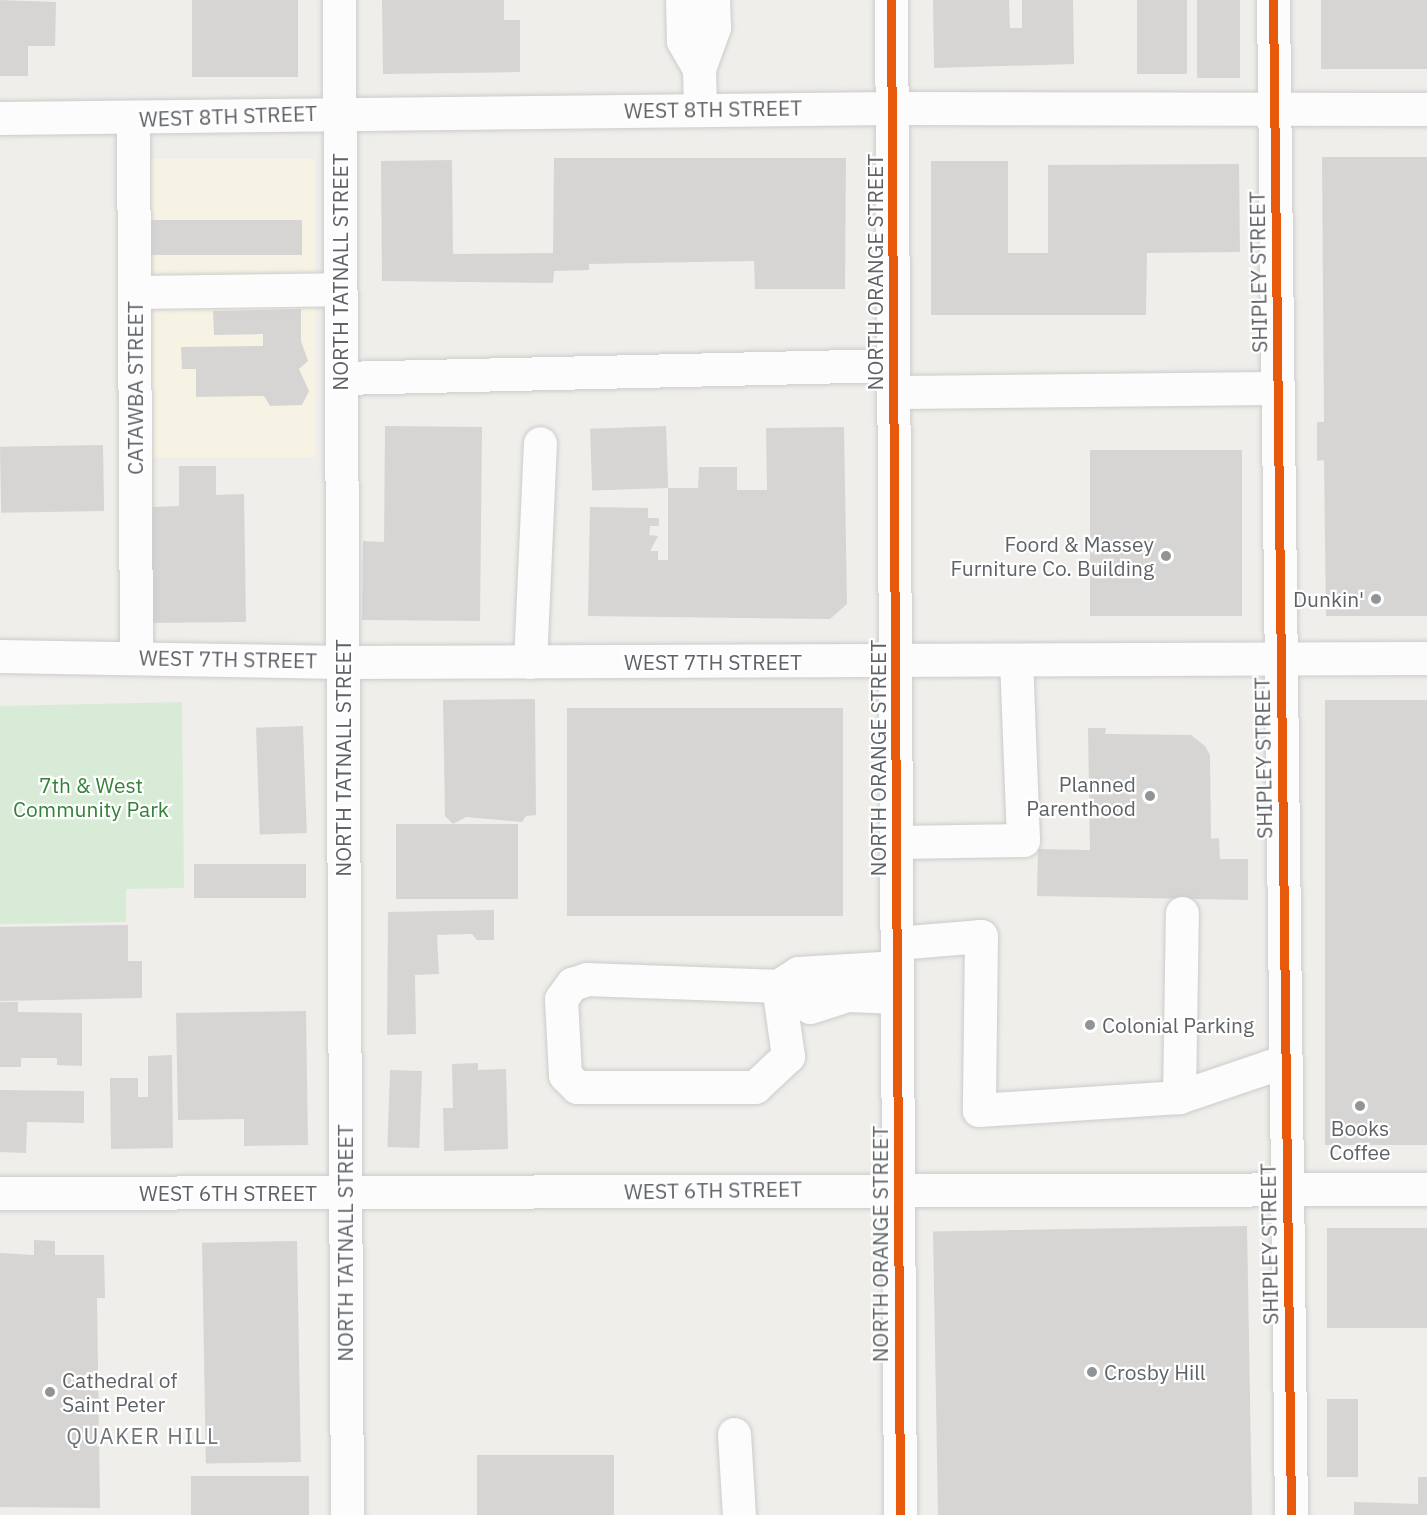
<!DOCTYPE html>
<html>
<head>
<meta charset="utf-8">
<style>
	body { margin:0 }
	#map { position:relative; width:1427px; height:1515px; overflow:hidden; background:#efeeea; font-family:"IBM Plex Sans",sans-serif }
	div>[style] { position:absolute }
	.commercial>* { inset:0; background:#f7f3e4; transform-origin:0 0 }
	.green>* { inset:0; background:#d8ebd6 }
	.building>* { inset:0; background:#d6d5d3; transform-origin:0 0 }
	.roads { filter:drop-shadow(0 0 2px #cbcccc) drop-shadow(0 0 2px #cbcccc) }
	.minor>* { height:33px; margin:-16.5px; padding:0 16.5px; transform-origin:16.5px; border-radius:16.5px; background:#fdfcfc }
	.cycleway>* { height:9px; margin:-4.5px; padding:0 4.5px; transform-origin:4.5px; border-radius:4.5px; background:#e8590c }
	.dots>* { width:16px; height:16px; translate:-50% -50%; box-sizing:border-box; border:3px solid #fff; border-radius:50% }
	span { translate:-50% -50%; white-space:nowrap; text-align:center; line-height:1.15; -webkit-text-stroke:4.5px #fff; paint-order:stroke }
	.street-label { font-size:21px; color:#5f6368 }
	.poi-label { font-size:21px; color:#5f6368 }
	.right { translate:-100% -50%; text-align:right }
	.left { translate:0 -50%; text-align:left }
	.park-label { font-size:21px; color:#348238 }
	.neighbourhood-label { font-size:22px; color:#70757a; letter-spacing:1.5px }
</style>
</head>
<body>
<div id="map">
	<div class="commercial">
		<div style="left:315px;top:159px;width:298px;height:172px;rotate:90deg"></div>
	</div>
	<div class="green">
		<div style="clip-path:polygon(182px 702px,184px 888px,126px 889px,126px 922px,0 924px,0 706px)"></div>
	</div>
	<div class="building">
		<div style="clip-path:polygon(0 0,56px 2px,55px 46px,28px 46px,28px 76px,0 76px)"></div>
		<div style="left:192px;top:0;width:106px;height:77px"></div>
		<div style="clip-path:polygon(382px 0,504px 0,504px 20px,520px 20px,520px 72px,383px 74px)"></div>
		<div style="clip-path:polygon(933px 0,1009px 0,1010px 28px,1022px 28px,1022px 0,1073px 0,1074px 64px,934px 68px)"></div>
		<div style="left:1137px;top:0;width:50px;height:74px"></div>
		<div style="left:1197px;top:0;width:43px;height:78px"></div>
		<div style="left:1321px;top:0;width:106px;height:69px"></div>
		<div style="clip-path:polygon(1322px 157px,1427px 157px,1427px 616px,1326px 616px,1324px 460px,1317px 461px,1317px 422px,1324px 422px)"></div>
		<div style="clip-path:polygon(554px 158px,846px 158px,845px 289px,755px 289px,754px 261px,589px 264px,589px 270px,554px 271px,553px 283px,382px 281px,381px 161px,452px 160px,453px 254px,553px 253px)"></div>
		<div style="clip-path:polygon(931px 161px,1008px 161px,1008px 253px,1048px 253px,1048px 165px,1239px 164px,1240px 252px,1147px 253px,1146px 315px,931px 315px)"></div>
		<div style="left:146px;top:220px;width:156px;height:35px"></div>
		<div style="clip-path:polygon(301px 309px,301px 341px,308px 361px,299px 369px,309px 391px,302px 405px,270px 406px,264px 396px,196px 397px,196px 369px,182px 369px,181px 347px,263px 346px,263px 334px,214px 335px,213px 311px)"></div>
		<div style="clip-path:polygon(385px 426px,482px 427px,480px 621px,362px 620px,363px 541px,384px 542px)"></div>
		<div style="left:666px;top:426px;width:62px;height:76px;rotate:88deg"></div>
		<div style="clip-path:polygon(844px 427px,847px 604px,830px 619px,588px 616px,590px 507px,648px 508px,648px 518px,659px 518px,659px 526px,650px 526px,649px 535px,658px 536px,650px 551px,658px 551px,658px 560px,668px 560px,668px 488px,698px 488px,699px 467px,737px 467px,737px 490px,767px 490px,766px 428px)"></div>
		<div style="left:103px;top:445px;width:66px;height:103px;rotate:89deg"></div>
		<div style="left:1242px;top:450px;width:166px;height:152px;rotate:90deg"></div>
		<div style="clip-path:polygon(179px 466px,216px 466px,216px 495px,244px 494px,246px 622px,141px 623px,141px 559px,152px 558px,152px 507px,179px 506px)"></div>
		<div style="clip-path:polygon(535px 699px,536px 815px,526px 816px,522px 822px,466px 817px,453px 824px,445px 816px,443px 700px)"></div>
		<div style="left:1325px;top:700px;width:102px;height:445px"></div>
		<div style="left:567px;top:708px;width:276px;height:208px"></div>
		<div style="left:303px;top:726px;width:107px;height:47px;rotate:88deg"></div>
		<div style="clip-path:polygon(1088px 728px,1106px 728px,1105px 734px,1191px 735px,1205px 746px,1210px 755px,1211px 839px,1219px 838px,1220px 859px,1248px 859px,1248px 900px,1037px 896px,1038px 849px,1090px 850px)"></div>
		<div style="left:396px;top:824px;width:122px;height:75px"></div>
		<div style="left:194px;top:864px;width:112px;height:34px"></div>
		<div style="clip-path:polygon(494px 910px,494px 940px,477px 940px,472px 934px,437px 935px,439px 974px,415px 975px,416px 1034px,387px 1035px,388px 912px)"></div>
		<div style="clip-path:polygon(128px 925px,128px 961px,142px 961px,142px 998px,0 1001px,0 927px)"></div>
		<div style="clip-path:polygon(0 1002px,18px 1002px,18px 1012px,82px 1013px,82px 1066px,57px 1065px,57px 1058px,21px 1058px,21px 1067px,0 1067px)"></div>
		<div style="clip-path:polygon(306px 1011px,308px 1145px,244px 1146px,244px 1119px,178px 1120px,176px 1013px)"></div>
		<div style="clip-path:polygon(172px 1055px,173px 1148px,111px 1149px,110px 1078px,138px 1078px,138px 1097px,148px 1097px,148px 1056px)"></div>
		<div style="clip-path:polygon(478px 1063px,478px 1070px,506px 1069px,508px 1149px,444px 1151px,443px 1108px,453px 1108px,452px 1064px)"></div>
		<div style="left:390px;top:1070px;width:32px;height:77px;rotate:2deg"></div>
		<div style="clip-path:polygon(0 1090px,84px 1091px,84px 1123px,27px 1122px,26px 1153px,0 1152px)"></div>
		<div style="left:1247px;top:1226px;width:289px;height:314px;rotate:89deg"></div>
		<div style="left:1427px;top:1228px;width:100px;height:100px;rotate:90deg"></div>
		<div style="clip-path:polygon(34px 1240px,55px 1241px,55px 1255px,104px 1255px,105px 1298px,97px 1298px,100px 1508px,0 1507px,0 1253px,34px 1255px)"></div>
		<div style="left:297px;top:1241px;width:221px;height:95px;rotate:89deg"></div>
		<div style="left:1327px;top:1399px;width:31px;height:78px"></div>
		<div style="left:614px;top:1455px;width:60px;height:137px;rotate:90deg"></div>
		<div style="left:191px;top:1476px;width:118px;height:39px"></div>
		<div style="clip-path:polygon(1418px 1477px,1427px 1477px,1427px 1515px,1354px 1515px,1354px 1502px,1418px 1504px)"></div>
	</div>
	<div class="roads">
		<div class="minor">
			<div style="left:339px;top:0;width:1515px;rotate:89.7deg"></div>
			<div style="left:682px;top:0;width:41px;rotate:88.6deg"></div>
			<div style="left:683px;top:41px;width:32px;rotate:60deg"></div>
			<div style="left:891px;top:0;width:1515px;rotate:89.66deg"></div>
			<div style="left:1273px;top:0;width:1515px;rotate:89.32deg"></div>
			<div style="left:700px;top:109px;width:40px;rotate:-91.4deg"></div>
			<div style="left:699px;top:69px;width:45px;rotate:-70.3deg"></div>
			<div style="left:714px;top:27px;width:27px;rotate:-92deg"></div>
			<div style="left:0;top:118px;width:892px;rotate:-0.64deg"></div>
			<div style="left:892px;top:108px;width:535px;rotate:0.11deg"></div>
			<div style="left:133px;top:119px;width:538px;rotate:89.68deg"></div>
			<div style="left:134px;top:292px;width:206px;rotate:-0.8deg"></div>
			<div style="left:341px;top:378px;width:552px;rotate:-1.35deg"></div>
			<div style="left:894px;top:392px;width:383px;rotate:-0.6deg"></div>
			<div style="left:0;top:656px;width:342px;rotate:1deg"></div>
			<div style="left:342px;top:662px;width:1085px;rotate:-0.21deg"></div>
			<div style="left:530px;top:662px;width:219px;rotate:-87.4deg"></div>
			<div style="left:896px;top:842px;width:127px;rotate:-0.9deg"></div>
			<div style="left:1023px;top:840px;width:179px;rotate:-92.2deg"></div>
			<div style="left:897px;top:943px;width:84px;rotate:-4.8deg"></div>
			<div style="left:981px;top:936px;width:174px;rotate:90.7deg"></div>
			<div style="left:979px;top:1110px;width:200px;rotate:-3.7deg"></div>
			<div style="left:1179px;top:1097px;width:184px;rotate:-89.1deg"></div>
			<div style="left:897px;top:967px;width:99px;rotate:176.5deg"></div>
			<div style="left:798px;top:973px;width:24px;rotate:147deg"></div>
			<div style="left:778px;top:986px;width:38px;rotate:33deg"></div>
			<div style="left:810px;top:1007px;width:39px;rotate:-18deg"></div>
			<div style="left:847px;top:995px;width:50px;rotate:2.3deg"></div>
			<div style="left:587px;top:979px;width:191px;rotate:2.1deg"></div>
			<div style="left:778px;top:986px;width:71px;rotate:81.9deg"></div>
			<div style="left:788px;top:1056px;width:45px;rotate:136.8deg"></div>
			<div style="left:755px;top:1087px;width:178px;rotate:180deg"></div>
			<div style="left:577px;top:1087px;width:17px;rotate:-135deg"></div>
			<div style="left:565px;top:1075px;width:76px;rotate:-93deg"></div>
			<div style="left:561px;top:999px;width:19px;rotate:-54deg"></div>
			<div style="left:572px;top:984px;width:16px;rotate:-18deg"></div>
			<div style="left:1179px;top:1097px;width:112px;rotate:-18.8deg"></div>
			<div style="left:0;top:1193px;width:1427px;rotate:-0.16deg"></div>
			<div style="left:734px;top:1434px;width:81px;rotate:86.5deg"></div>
		</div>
	</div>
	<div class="cycleway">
		<div style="left:891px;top:0;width:1515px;rotate:89.66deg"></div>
		<div style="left:1273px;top:0;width:1515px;rotate:89.32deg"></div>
	</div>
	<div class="dots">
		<div style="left:1166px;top:556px;background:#919496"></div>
		<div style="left:1376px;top:599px;background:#919496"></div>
		<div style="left:1150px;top:796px;background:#919496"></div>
		<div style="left:1090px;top:1025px;background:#919496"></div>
		<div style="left:1360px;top:1106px;background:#919496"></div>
		<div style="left:1092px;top:1372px;background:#919496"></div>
		<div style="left:50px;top:1392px;background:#919496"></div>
	</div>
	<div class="street-label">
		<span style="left:713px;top:109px;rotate:-1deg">WEST 8TH STREET</span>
		<span style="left:228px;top:116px;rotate:-2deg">WEST 8TH STREET</span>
		<span style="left:340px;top:272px;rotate:-90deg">NORTH TATNALL STREET</span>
		<span style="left:875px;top:272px;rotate:-90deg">NORTH ORANGE STREET</span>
		<span style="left:1258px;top:272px;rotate:-91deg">SHIPLEY STREET</span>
		<span style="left:135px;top:388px;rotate:-90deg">CATAWBA STREET</span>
		<span style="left:228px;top:659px;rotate:1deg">WEST 7TH STREET</span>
		<span style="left:713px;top:662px">WEST 7TH STREET</span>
		<span style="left:343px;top:758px;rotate:-90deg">NORTH TATNALL STREET</span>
		<span style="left:878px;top:758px;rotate:-90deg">NORTH ORANGE STREET</span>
		<span style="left:1263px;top:758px;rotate:-91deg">SHIPLEY STREET</span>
		<span style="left:713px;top:1190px;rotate:-1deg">WEST 6TH STREET</span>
		<span style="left:228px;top:1193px">WEST 6TH STREET</span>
		<span style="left:345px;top:1243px;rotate:-90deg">NORTH TATNALL STREET</span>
		<span style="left:880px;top:1244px;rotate:-90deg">NORTH ORANGE STREET</span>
		<span style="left:1269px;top:1244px;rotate:-91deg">SHIPLEY STREET</span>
	</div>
	<div class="poi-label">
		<span class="right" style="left:1154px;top:556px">Foord &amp; Massey<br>Furniture Co. Building</span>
		<span class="right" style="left:1364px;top:599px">Dunkin'</span>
		<span class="right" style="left:1136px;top:796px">Planned<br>Parenthood</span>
		<span class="left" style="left:1102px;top:1025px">Colonial Parking</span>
		<span style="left:1360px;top:1140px">Books<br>Coffee</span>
		<span class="left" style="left:1104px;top:1372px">Crosby Hill</span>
		<span class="left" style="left:62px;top:1392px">Cathedral of<br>Saint Peter</span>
	</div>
	<div class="park-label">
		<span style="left:91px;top:797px">7th &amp; West<br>Community Park</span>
	</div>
	<div class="neighbourhood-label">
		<span style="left:143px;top:1436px">QUAKER HILL</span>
	</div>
</div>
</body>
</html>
